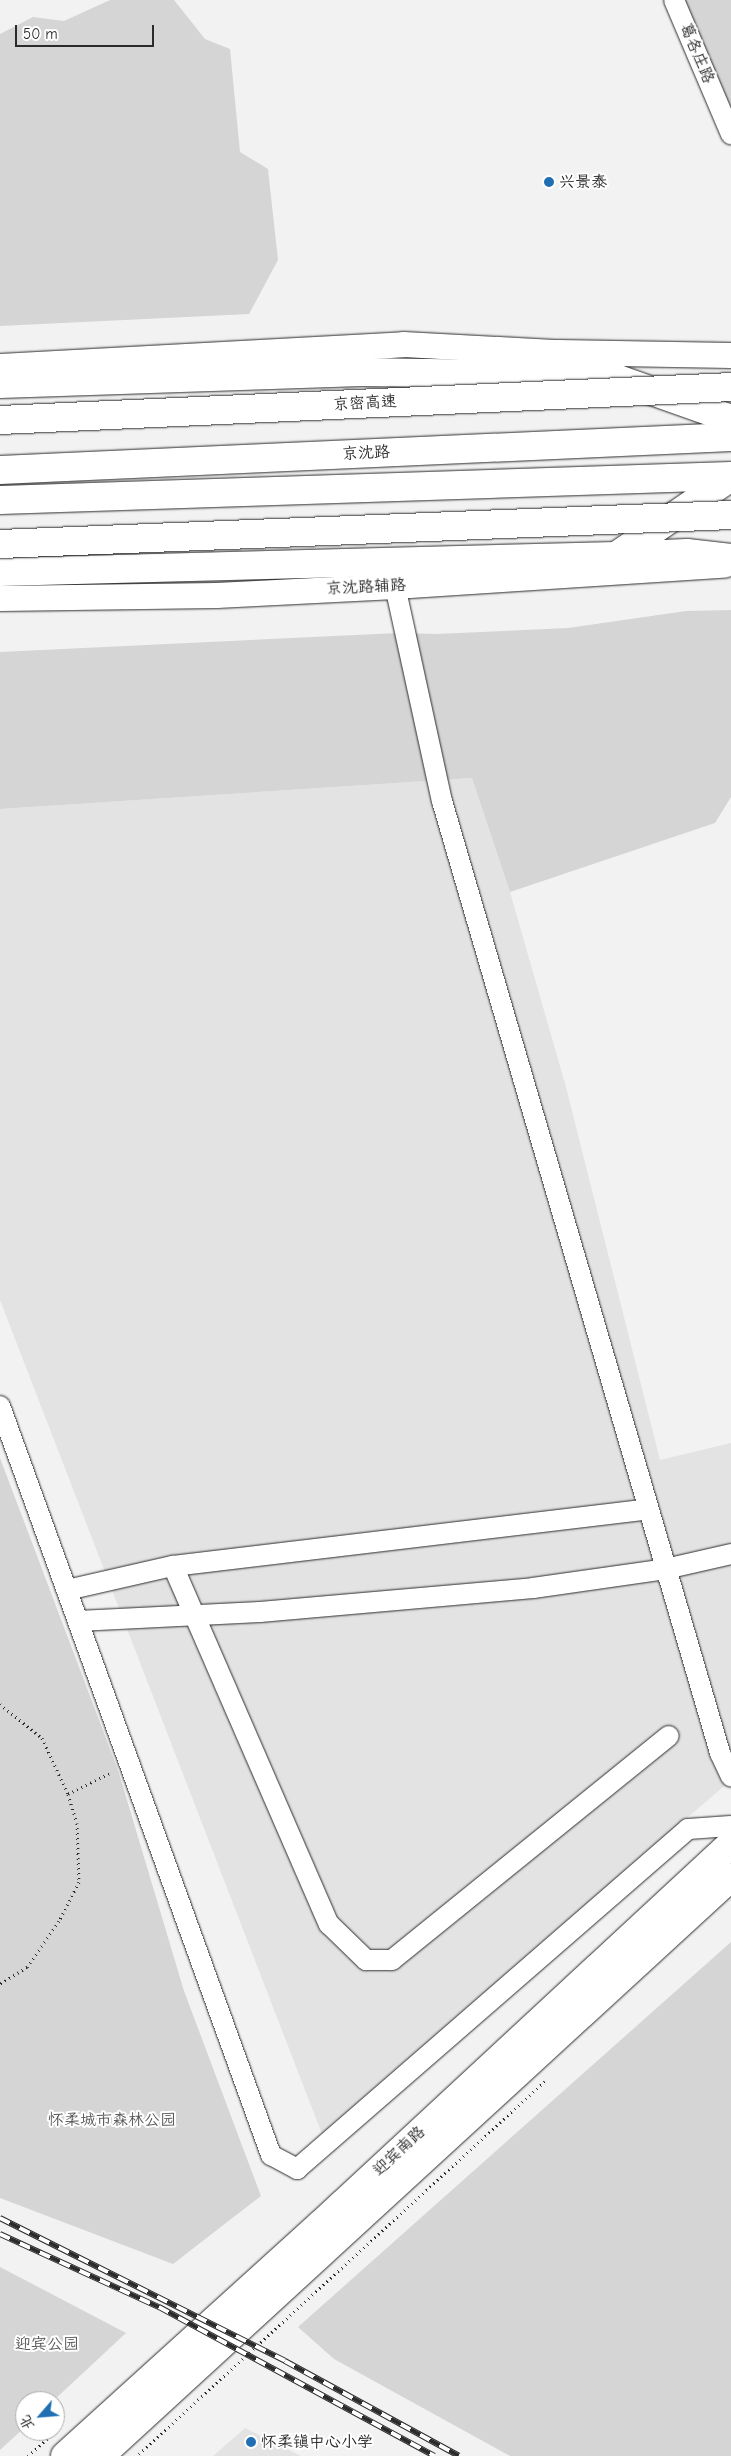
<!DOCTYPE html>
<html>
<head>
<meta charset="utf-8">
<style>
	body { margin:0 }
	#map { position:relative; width:731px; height:2456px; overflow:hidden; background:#f2f2f2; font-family:"Comic Neue","LXGW WenKai TC",sans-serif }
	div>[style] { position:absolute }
	.built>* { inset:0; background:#e3e3e3 }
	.green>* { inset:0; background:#d5d5d5 }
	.path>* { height:3px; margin-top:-1.5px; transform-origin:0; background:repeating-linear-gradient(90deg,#2b2b2b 0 1px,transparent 0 5px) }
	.roads { filter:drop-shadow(0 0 1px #2b2b2b) drop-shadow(0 0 1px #2b2b2b) }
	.minor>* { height:20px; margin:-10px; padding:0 10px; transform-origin:10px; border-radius:10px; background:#fff }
	.tertiary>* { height:25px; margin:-12.5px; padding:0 12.5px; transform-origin:12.5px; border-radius:12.5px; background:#fff }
	.secondary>* { height:28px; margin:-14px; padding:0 14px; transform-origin:14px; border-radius:14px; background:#fff }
	.trunk>* { height:28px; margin:-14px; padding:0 14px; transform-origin:14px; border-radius:14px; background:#fff }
	.motorway>* { height:28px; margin:-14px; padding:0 14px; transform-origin:14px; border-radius:14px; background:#fff }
	.rail>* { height:5.5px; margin-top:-2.75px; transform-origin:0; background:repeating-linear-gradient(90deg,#fff 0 11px,#2b2b2b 0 22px); box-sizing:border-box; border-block:1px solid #2b2b2b }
	.bridges { filter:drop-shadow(0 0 1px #2b2b2b) drop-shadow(0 0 1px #2b2b2b) }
	.motorway-bridge>* { height:28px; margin:-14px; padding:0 14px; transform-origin:14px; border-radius:14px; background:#fff }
	.dots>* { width:14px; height:14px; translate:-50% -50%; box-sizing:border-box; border:2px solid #fff; border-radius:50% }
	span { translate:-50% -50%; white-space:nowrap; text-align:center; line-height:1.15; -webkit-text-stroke:4px #fff; paint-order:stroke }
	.street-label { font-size:16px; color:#2b2b2b }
	.poi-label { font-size:16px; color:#2b2b2b }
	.left { translate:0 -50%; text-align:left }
	.park-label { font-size:16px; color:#565656 }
	.north { position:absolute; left:15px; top:2391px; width:50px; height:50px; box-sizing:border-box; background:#fff; border:1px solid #aaa; border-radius:50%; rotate:243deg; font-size:14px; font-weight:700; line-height:20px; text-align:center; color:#2b2b2b }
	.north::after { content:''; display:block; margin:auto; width:18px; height:22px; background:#1f6fb2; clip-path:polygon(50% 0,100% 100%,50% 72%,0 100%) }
	.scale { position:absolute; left:15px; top:25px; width:139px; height:22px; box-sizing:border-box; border:2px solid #2b2b2b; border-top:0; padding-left:6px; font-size:15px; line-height:18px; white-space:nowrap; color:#2b2b2b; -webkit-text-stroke:4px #fff; paint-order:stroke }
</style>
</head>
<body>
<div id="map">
	<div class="built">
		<div style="clip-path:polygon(472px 778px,510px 892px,566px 1087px,660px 1460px,731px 1443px,731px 1780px,322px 2134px,0 1300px,0 809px)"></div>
		<div style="clip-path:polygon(245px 2428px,301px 2456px,213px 2456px)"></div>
	</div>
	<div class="green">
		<div style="clip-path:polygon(110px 0,174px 0,205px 39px,230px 49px,240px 152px,268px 169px,278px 260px,249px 314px,0 326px,0 34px,33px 17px,64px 21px)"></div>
		<div style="clip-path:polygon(683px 0,731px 0,731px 109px)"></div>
		<div style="clip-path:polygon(731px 610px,731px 797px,715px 823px,510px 892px,472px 778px,0 809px,0 652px,398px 633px,436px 634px,568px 628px,686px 611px)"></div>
		<div style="clip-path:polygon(0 1458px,118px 1770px,184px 1991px,261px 2196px,173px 2264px,0 2198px)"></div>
		<div style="clip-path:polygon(731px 1942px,731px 2456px,510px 2456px,334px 2359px,298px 2327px)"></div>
		<div style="clip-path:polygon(0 2267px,126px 2333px,53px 2401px,25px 2401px,25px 2427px,0 2450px)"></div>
	</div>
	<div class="path">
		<div style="left:0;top:1704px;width:54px;rotate:39deg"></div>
		<div style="left:42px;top:1738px;width:62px;rotate:65.1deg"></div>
		<div style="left:68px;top:1794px;width:30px;rotate:73deg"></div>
		<div style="left:77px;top:1823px;width:59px;rotate:88.1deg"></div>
		<div style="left:79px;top:1882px;width:44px;rotate:117.1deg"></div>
		<div style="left:59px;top:1921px;width:56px;rotate:124.8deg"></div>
		<div style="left:27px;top:1967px;width:32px;rotate:148deg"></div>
		<div style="left:68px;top:1794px;width:49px;rotate:-26.6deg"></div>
		<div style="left:139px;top:2454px;width:551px;rotate:-42.57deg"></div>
		<div style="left:28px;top:2456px;width:30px;rotate:-42deg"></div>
	</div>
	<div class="roads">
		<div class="minor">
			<div style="left:674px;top:0;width:146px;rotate:67deg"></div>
			<div style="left:395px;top:586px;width:220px;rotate:77.7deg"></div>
			<div style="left:442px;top:801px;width:992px;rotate:73.72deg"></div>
			<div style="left:720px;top:1753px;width:26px;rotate:65deg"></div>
			<div style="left:0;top:1406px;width:797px;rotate:70.11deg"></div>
			<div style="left:271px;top:2155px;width:30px;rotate:28deg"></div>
			<div style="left:297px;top:2169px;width:518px;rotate:-41.01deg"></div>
			<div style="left:688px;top:1829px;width:43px;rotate:-4deg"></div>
			<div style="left:173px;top:1566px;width:391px;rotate:66.5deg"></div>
			<div style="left:329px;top:1924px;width:52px;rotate:44.2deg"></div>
			<div style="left:366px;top:1960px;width:26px"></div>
			<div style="left:392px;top:1960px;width:356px;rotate:-39deg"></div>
			<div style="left:67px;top:1590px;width:109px;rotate:-12.8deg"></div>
			<div style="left:173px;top:1566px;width:479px;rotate:-6.8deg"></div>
			<div style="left:78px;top:1621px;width:182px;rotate:-2.8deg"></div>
			<div style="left:260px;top:1612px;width:274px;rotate:-5deg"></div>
			<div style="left:533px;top:1588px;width:134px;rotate:-8.1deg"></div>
			<div style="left:666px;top:1569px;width:67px;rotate:-13deg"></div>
		</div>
		<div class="tertiary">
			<div style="left:0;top:366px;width:404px;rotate:-3.1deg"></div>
			<div style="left:403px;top:344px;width:155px;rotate:3deg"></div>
			<div style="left:558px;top:352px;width:173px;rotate:1deg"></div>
			<div style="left:0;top:598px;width:216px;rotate:-0.8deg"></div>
			<div style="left:216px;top:595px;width:179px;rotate:-2.9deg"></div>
			<div style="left:395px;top:586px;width:330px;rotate:-3.7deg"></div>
		</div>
		<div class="secondary">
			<div style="left:65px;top:2456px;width:344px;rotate:-42.2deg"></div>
			<div style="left:320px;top:2225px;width:560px;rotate:-42.83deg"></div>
			<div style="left:100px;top:2456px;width:856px;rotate:-42.54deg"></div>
		</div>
		<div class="trunk">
			<div style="left:0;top:470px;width:732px;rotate:-2.58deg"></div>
			<div style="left:0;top:500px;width:731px;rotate:-1.88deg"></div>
		</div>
		<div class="motorway">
			<div style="left:0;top:384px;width:362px;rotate:-1.9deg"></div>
			<div style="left:362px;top:372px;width:149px;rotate:0.8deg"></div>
			<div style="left:511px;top:374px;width:55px;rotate:-2.1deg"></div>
			<div style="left:566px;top:372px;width:52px;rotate:7.7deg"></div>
			<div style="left:618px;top:379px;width:120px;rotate:19.5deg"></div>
			<div style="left:616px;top:556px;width:140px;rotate:-34.5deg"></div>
			<div style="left:0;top:572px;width:616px;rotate:-1.49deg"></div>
			<div style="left:616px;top:556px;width:71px;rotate:-2.4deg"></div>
			<div style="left:687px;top:553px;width:44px;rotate:6.5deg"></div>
		</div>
	</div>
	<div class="rail">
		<div style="left:0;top:2218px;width:319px;rotate:26.6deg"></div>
		<div style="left:285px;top:2361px;width:198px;rotate:28.6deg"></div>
		<div style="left:0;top:2234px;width:175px;rotate:24.7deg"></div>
		<div style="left:159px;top:2307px;width:313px;rotate:28.4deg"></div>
	</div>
	<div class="bridges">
		<div class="motorway-bridge">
			<div style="left:0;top:420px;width:732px;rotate:-2.58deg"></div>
			<div style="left:0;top:544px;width:732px;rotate:-2.27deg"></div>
		</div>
	</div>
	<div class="dots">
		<div style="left:549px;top:182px;background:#1f6fb2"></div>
		<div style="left:251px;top:2442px;background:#1f6fb2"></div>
	</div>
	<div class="street-label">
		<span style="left:697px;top:53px;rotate:67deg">葛各庄路</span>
		<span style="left:365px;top:403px;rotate:-3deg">京密高速</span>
		<span style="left:366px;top:453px;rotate:-3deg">京沈路</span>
		<span style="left:366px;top:587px;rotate:-3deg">京沈路辅路</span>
		<span style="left:399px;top:2151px;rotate:-43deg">迎宾南路</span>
	</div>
	<div class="poi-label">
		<span class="left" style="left:559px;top:182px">兴景泰</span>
		<span class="left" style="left:261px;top:2442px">怀柔镇中心小学</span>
	</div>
	<div class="park-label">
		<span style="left:112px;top:2120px">怀柔城市森林公园</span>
		<span style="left:47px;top:2344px">迎宾公园</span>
	</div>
	<div class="north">北</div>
	<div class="scale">50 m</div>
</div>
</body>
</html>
